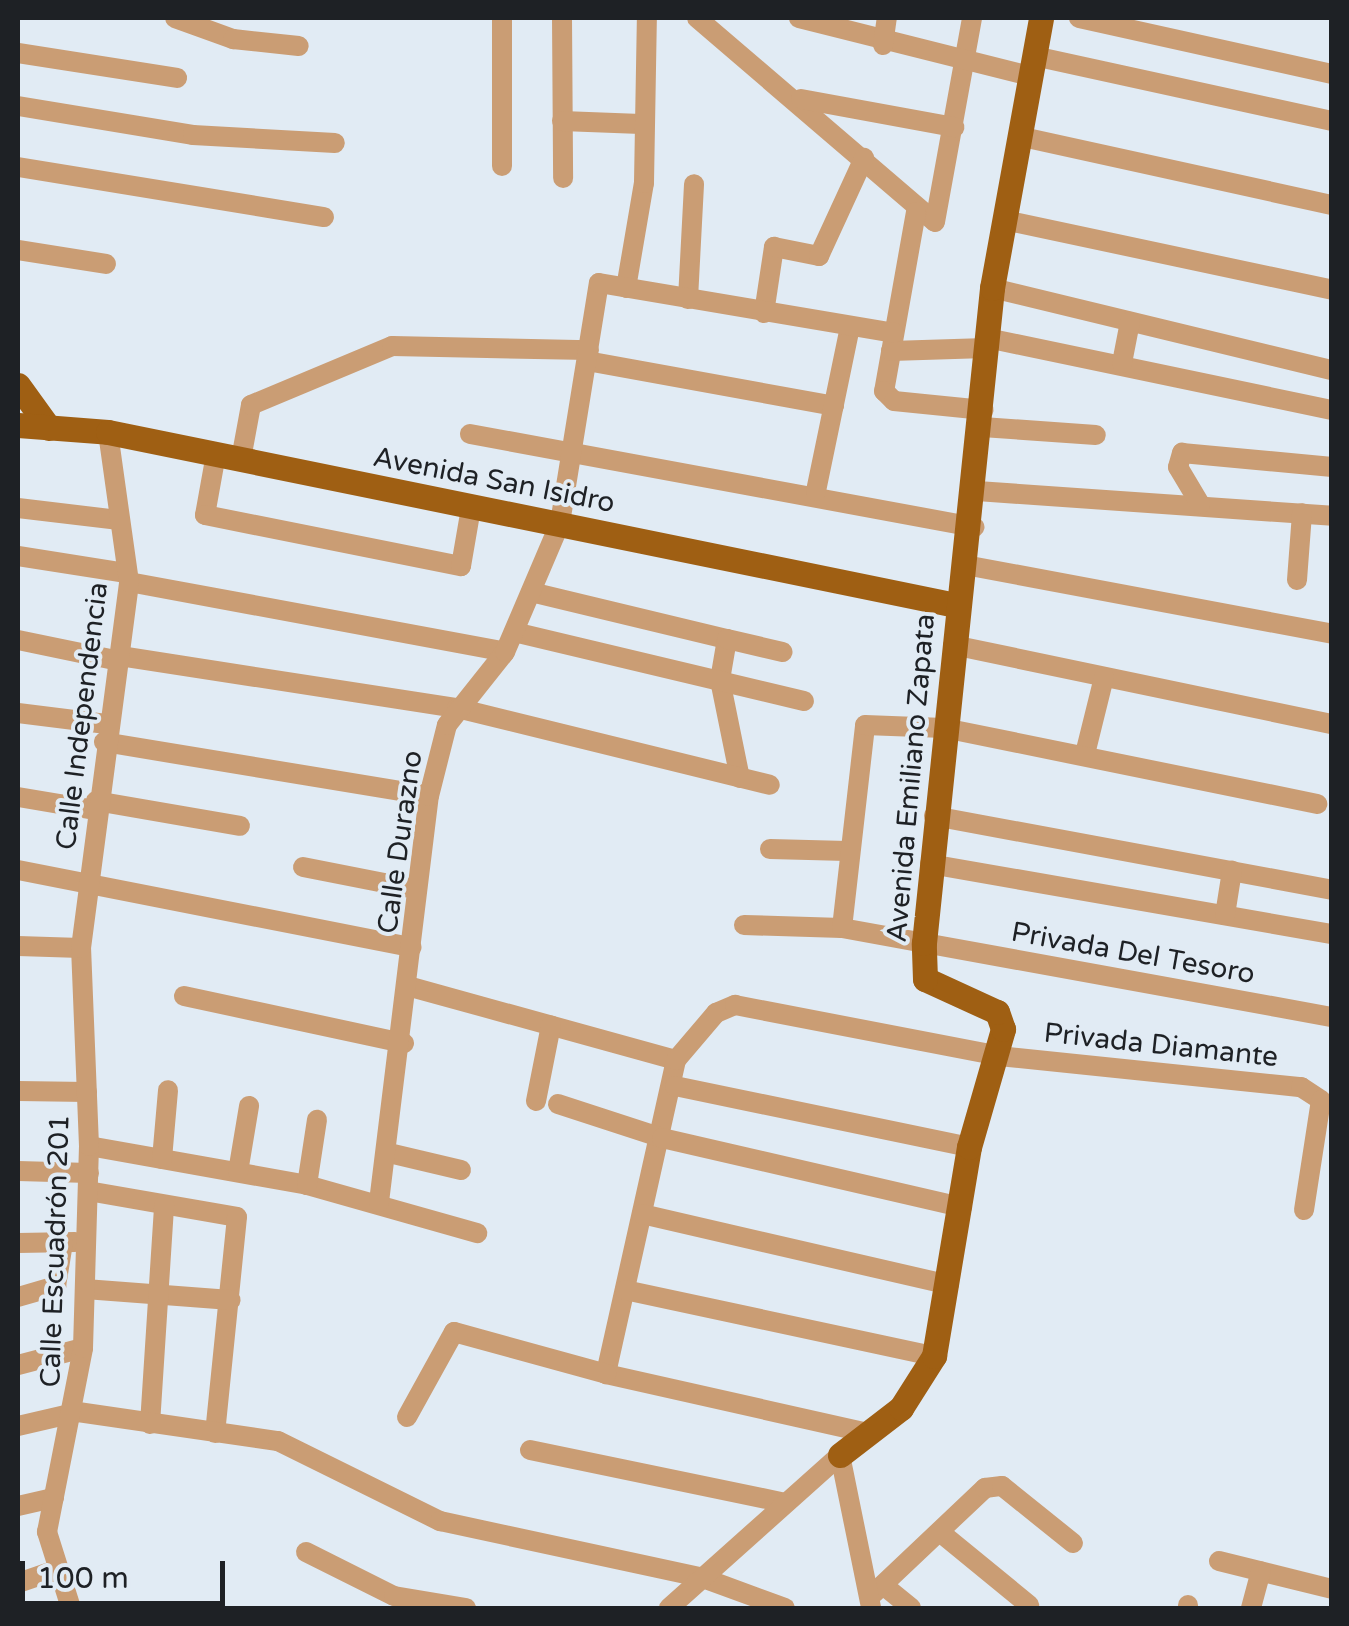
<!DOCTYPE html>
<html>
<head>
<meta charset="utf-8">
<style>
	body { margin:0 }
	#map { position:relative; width:1349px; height:1626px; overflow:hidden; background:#e1ebf4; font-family:"Varela Round",sans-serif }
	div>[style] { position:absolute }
	.minor>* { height:20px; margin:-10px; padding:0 10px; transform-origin:10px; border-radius:10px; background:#ca9d74 }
	.major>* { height:25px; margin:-12.5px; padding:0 12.5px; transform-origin:12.5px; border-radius:12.5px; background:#9f5f13 }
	span { translate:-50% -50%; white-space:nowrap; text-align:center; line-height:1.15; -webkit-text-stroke:8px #e1ebf4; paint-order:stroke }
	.street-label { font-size:28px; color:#1e2125 }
	.frame { position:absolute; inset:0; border:20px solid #1e2125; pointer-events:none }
	.scale { position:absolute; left:20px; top:1561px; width:205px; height:45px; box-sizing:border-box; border:5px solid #1e2125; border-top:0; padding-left:12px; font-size:30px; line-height:35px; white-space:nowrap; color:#1e2125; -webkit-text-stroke:8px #e1ebf4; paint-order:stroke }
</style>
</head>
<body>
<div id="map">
	<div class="minor">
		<div style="left:175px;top:18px;width:62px;rotate:19.9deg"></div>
		<div style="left:233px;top:39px;width:66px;rotate:6.1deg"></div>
		<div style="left:562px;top:18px;width:160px;rotate:89.6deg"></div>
		<div style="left:697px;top:18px;width:313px;rotate:40.6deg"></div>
		<div style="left:935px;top:222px;width:207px;rotate:-79.7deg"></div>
		<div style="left:799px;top:18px;width:238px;rotate:14.1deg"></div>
		<div style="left:1079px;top:18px;width:259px;rotate:12.5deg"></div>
		<div style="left:883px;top:45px;width:27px;rotate:-82deg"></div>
		<div style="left:18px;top:53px;width:161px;rotate:8.9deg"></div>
		<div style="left:1034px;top:56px;width:305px;rotate:12.3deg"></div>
		<div style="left:801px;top:99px;width:156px;rotate:10.4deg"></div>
		<div style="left:18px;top:106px;width:177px;rotate:9.4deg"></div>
		<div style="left:193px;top:135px;width:142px;rotate:3.2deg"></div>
		<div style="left:562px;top:121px;width:79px;rotate:2.2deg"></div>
		<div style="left:1018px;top:136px;width:321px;rotate:12.4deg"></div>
		<div style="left:502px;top:166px;width:148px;rotate:-90deg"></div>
		<div style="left:18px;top:167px;width:310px;rotate:9.3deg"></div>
		<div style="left:916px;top:212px;width:182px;rotate:100.1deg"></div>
		<div style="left:884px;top:391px;width:14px;rotate:45deg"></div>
		<div style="left:894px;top:401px;width:90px;rotate:5.7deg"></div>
		<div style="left:1004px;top:220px;width:335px;rotate:12deg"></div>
		<div style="left:18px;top:250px;width:89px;rotate:9deg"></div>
		<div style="left:626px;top:288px;width:107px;rotate:-80.3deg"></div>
		<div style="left:644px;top:183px;width:165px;rotate:-89deg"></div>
		<div style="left:992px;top:288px;width:350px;rotate:13.6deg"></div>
		<div style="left:688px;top:299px;width:115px;rotate:-87deg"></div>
		<div style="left:764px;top:313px;width:67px;rotate:-81.4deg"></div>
		<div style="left:774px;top:247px;width:46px;rotate:11.3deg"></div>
		<div style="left:819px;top:256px;width:108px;rotate:-65.3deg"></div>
		<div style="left:987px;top:338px;width:352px;rotate:11.8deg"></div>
		<div style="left:891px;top:351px;width:95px;rotate:-1.8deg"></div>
		<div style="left:587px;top:361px;width:251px;rotate:10.3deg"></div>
		<div style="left:1122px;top:363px;width:42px;rotate:-79deg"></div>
		<div style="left:982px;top:427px;width:114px;rotate:4deg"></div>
		<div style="left:470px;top:434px;width:513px;rotate:10.45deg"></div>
		<div style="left:216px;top:454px;width:62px;rotate:100.2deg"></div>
		<div style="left:205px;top:515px;width:261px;rotate:11.3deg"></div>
		<div style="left:461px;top:566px;width:59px;rotate:-80.2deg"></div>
		<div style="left:241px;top:459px;width:55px;rotate:-79.5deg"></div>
		<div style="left:251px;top:405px;width:153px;rotate:-22.7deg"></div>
		<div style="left:392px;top:346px;width:197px;rotate:1.2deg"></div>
		<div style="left:816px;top:491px;width:167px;rotate:-78.3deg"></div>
		<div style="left:977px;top:491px;width:356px;rotate:4deg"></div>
		<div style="left:1200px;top:504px;width:43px;rotate:-120.7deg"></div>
		<div style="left:1178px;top:467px;width:15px;rotate:-74deg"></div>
		<div style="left:1182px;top:453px;width:151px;rotate:5.3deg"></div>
		<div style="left:18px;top:508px;width:102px;rotate:6.8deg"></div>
		<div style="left:18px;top:556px;width:110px;rotate:8.9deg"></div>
		<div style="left:965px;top:565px;width:373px;rotate:10.6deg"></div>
		<div style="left:1297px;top:580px;width:67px;rotate:-85.7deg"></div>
		<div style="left:129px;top:582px;width:382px;rotate:10.5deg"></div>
		<div style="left:531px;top:592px;width:202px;rotate:13.5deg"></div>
		<div style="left:727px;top:639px;width:42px;rotate:99.7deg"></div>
		<div style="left:720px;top:680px;width:100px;rotate:78.5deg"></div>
		<div style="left:514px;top:632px;width:298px;rotate:13.4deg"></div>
		<div style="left:727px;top:639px;width:57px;rotate:13.1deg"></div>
		<div style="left:18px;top:640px;width:103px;rotate:11.7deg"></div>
		<div style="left:953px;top:645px;width:387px;rotate:11.8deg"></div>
		<div style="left:120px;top:656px;width:341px;rotate:8.8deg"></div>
		<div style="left:457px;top:708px;width:322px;rotate:13.8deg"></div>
		<div style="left:18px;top:713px;width:89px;rotate:7.1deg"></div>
		<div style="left:104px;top:742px;width:329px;rotate:9.4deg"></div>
		<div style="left:1085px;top:754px;width:79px;rotate:-76.1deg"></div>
		<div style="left:18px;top:797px;width:79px;rotate:9.5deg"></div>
		<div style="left:96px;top:801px;width:146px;rotate:9.8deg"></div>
		<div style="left:934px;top:816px;width:405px;rotate:10.5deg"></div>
		<div style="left:770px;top:849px;width:77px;rotate:1.5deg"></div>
		<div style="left:930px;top:864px;width:408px;rotate:9.9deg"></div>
		<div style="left:303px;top:867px;width:114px;rotate:11.1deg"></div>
		<div style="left:18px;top:870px;width:401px;rotate:11.1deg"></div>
		<div style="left:1225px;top:915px;width:45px;rotate:-81deg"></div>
		<div style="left:744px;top:925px;width:98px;rotate:1.8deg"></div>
		<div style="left:842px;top:928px;width:498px;rotate:10.3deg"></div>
		<div style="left:842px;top:928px;width:204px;rotate:-83.5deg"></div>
		<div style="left:865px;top:725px;width:79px;rotate:2.2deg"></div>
		<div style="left:944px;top:728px;width:381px;rotate:11.5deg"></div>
		<div style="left:18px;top:946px;width:63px;rotate:1.8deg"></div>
		<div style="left:411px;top:987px;width:275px;rotate:15.4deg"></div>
		<div style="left:676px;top:1060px;width:322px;rotate:102.6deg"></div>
		<div style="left:606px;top:1374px;width:264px;rotate:12.7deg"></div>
		<div style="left:184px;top:996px;width:225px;rotate:12.1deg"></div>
		<div style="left:676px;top:1060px;width:62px;rotate:-49.6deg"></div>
		<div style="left:716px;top:1013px;width:21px;rotate:-23deg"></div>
		<div style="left:735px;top:1005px;width:269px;rotate:10.9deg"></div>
		<div style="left:999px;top:1056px;width:304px;rotate:5.9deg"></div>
		<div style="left:1301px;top:1087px;width:24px;rotate:33deg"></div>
		<div style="left:675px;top:1086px;width:300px;rotate:11.7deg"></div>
		<div style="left:18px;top:1091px;width:69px;rotate:0.8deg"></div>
		<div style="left:536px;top:1101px;width:77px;rotate:-78.8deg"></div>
		<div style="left:558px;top:1104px;width:109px;rotate:18.1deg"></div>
		<div style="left:662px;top:1138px;width:308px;rotate:13deg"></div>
		<div style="left:89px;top:1146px;width:221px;rotate:10.1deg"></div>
		<div style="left:307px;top:1185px;width:177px;rotate:15.8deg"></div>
		<div style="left:389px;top:1153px;width:74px;rotate:13.3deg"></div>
		<div style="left:162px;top:1159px;width:69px;rotate:-85deg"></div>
		<div style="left:18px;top:1171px;width:71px;rotate:1.6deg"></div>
		<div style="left:238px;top:1172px;width:67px;rotate:-80.5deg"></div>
		<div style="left:307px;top:1185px;width:66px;rotate:-81.3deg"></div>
		<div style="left:88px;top:1191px;width:151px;rotate:9.9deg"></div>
		<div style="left:237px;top:1217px;width:217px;rotate:95.8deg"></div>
		<div style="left:379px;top:1202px;width:409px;rotate:-83deg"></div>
		<div style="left:429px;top:796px;width:73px;rotate:-75.8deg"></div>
		<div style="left:447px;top:725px;width:93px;rotate:-51.5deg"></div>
		<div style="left:505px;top:652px;width:140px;rotate:-66.9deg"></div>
		<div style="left:560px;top:523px;width:243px;rotate:-80.8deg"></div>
		<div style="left:599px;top:283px;width:299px;rotate:9.6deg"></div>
		<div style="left:1304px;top:1210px;width:111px;rotate:-81.2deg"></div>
		<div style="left:642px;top:1214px;width:315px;rotate:13deg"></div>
		<div style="left:18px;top:1243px;width:57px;rotate:-1deg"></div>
		<div style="left:85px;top:1289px;width:146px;rotate:4.3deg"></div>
		<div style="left:625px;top:1290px;width:316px;rotate:12.1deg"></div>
		<div style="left:18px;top:1297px;width:40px;rotate:-16deg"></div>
		<div style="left:56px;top:1286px;width:44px;rotate:-80.8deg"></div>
		<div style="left:18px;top:1365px;width:67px;rotate:-14.7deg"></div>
		<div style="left:407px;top:1417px;width:97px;rotate:-61.1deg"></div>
		<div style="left:454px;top:1332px;width:158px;rotate:15.4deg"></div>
		<div style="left:150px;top:1424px;width:219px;rotate:-86.3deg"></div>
		<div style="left:18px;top:1426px;width:62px;rotate:-13.1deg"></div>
		<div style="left:78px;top:1412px;width:202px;rotate:8.3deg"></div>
		<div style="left:278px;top:1441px;width:181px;rotate:26.3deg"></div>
		<div style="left:440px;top:1521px;width:269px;rotate:12.2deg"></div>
		<div style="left:703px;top:1578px;width:87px;rotate:20.1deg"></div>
		<div style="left:530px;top:1450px;width:261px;rotate:11.7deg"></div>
		<div style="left:18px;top:1506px;width:37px;rotate:-13deg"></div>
		<div style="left:941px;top:1533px;width:114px;rotate:39.3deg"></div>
		<div style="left:306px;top:1552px;width:98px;rotate:26.6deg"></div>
		<div style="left:394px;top:1596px;width:73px;rotate:9.5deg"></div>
		<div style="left:1219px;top:1561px;width:116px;rotate:13.9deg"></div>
		<div style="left:18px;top:1583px;width:40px;rotate:-18.9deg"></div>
		<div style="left:883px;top:1585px;width:36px;rotate:39deg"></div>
		<div style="left:874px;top:1593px;width:153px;rotate:-43.4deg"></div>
		<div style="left:985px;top:1488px;width:17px;rotate:-7deg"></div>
		<div style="left:1002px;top:1486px;width:91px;rotate:38.8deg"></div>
		<div style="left:1188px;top:1605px;width:3px;rotate:90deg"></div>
		<div style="left:71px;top:1608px;width:80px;rotate:-107.5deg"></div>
		<div style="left:47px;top:1532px;width:187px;rotate:-78.9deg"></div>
		<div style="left:83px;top:1348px;width:202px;rotate:-88.3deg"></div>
		<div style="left:89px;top:1146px;width:198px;rotate:-92.3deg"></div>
		<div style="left:81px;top:948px;width:369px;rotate:-82.5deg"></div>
		<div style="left:129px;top:582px;width:151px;rotate:-98deg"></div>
		<div style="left:669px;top:1608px;width:229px;rotate:-41.8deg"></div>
		<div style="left:840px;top:1455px;width:156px;rotate:78.5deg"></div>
		<div style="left:1251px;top:1608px;width:38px;rotate:-75deg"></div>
	</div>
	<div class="major">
		<div style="left:18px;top:385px;width:53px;rotate:54.2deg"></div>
		<div style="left:18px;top:425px;width:90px;rotate:4.4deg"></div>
		<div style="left:108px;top:432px;width:865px;rotate:11.53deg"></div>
		<div style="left:840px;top:1455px;width:77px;rotate:-37.6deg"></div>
		<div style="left:901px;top:1408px;width:62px;rotate:-57.6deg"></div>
		<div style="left:934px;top:1356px;width:212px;rotate:-80.5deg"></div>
		<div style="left:969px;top:1147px;width:123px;rotate:-73.9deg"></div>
		<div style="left:1003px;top:1029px;width:18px;rotate:-109deg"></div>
		<div style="left:997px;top:1012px;width:79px;rotate:-155.4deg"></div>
		<div style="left:925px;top:979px;width:36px;rotate:-92deg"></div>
		<div style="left:924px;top:943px;width:659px;rotate:-84.07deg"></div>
		<div style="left:992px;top:288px;width:274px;rotate:-79.7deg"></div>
	</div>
	<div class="street-label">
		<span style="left:494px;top:480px;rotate:11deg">Avenida San Isidro</span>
		<span style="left:82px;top:716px;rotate:-83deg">Calle Independencia</span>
		<span style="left:911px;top:778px;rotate:-85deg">Avenida Emiliano Zapata</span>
		<span style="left:400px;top:842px;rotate:-82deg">Calle Durazno</span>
		<span style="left:1133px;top:953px;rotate:10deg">Privada Del Tesoro</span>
		<span style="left:1161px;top:1045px;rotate:6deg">Privada Diamante</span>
		<span style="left:55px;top:1251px;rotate:-88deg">Calle Escuadrón 201</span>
	</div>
	<div class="frame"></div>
	<div class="scale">100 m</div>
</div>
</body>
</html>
